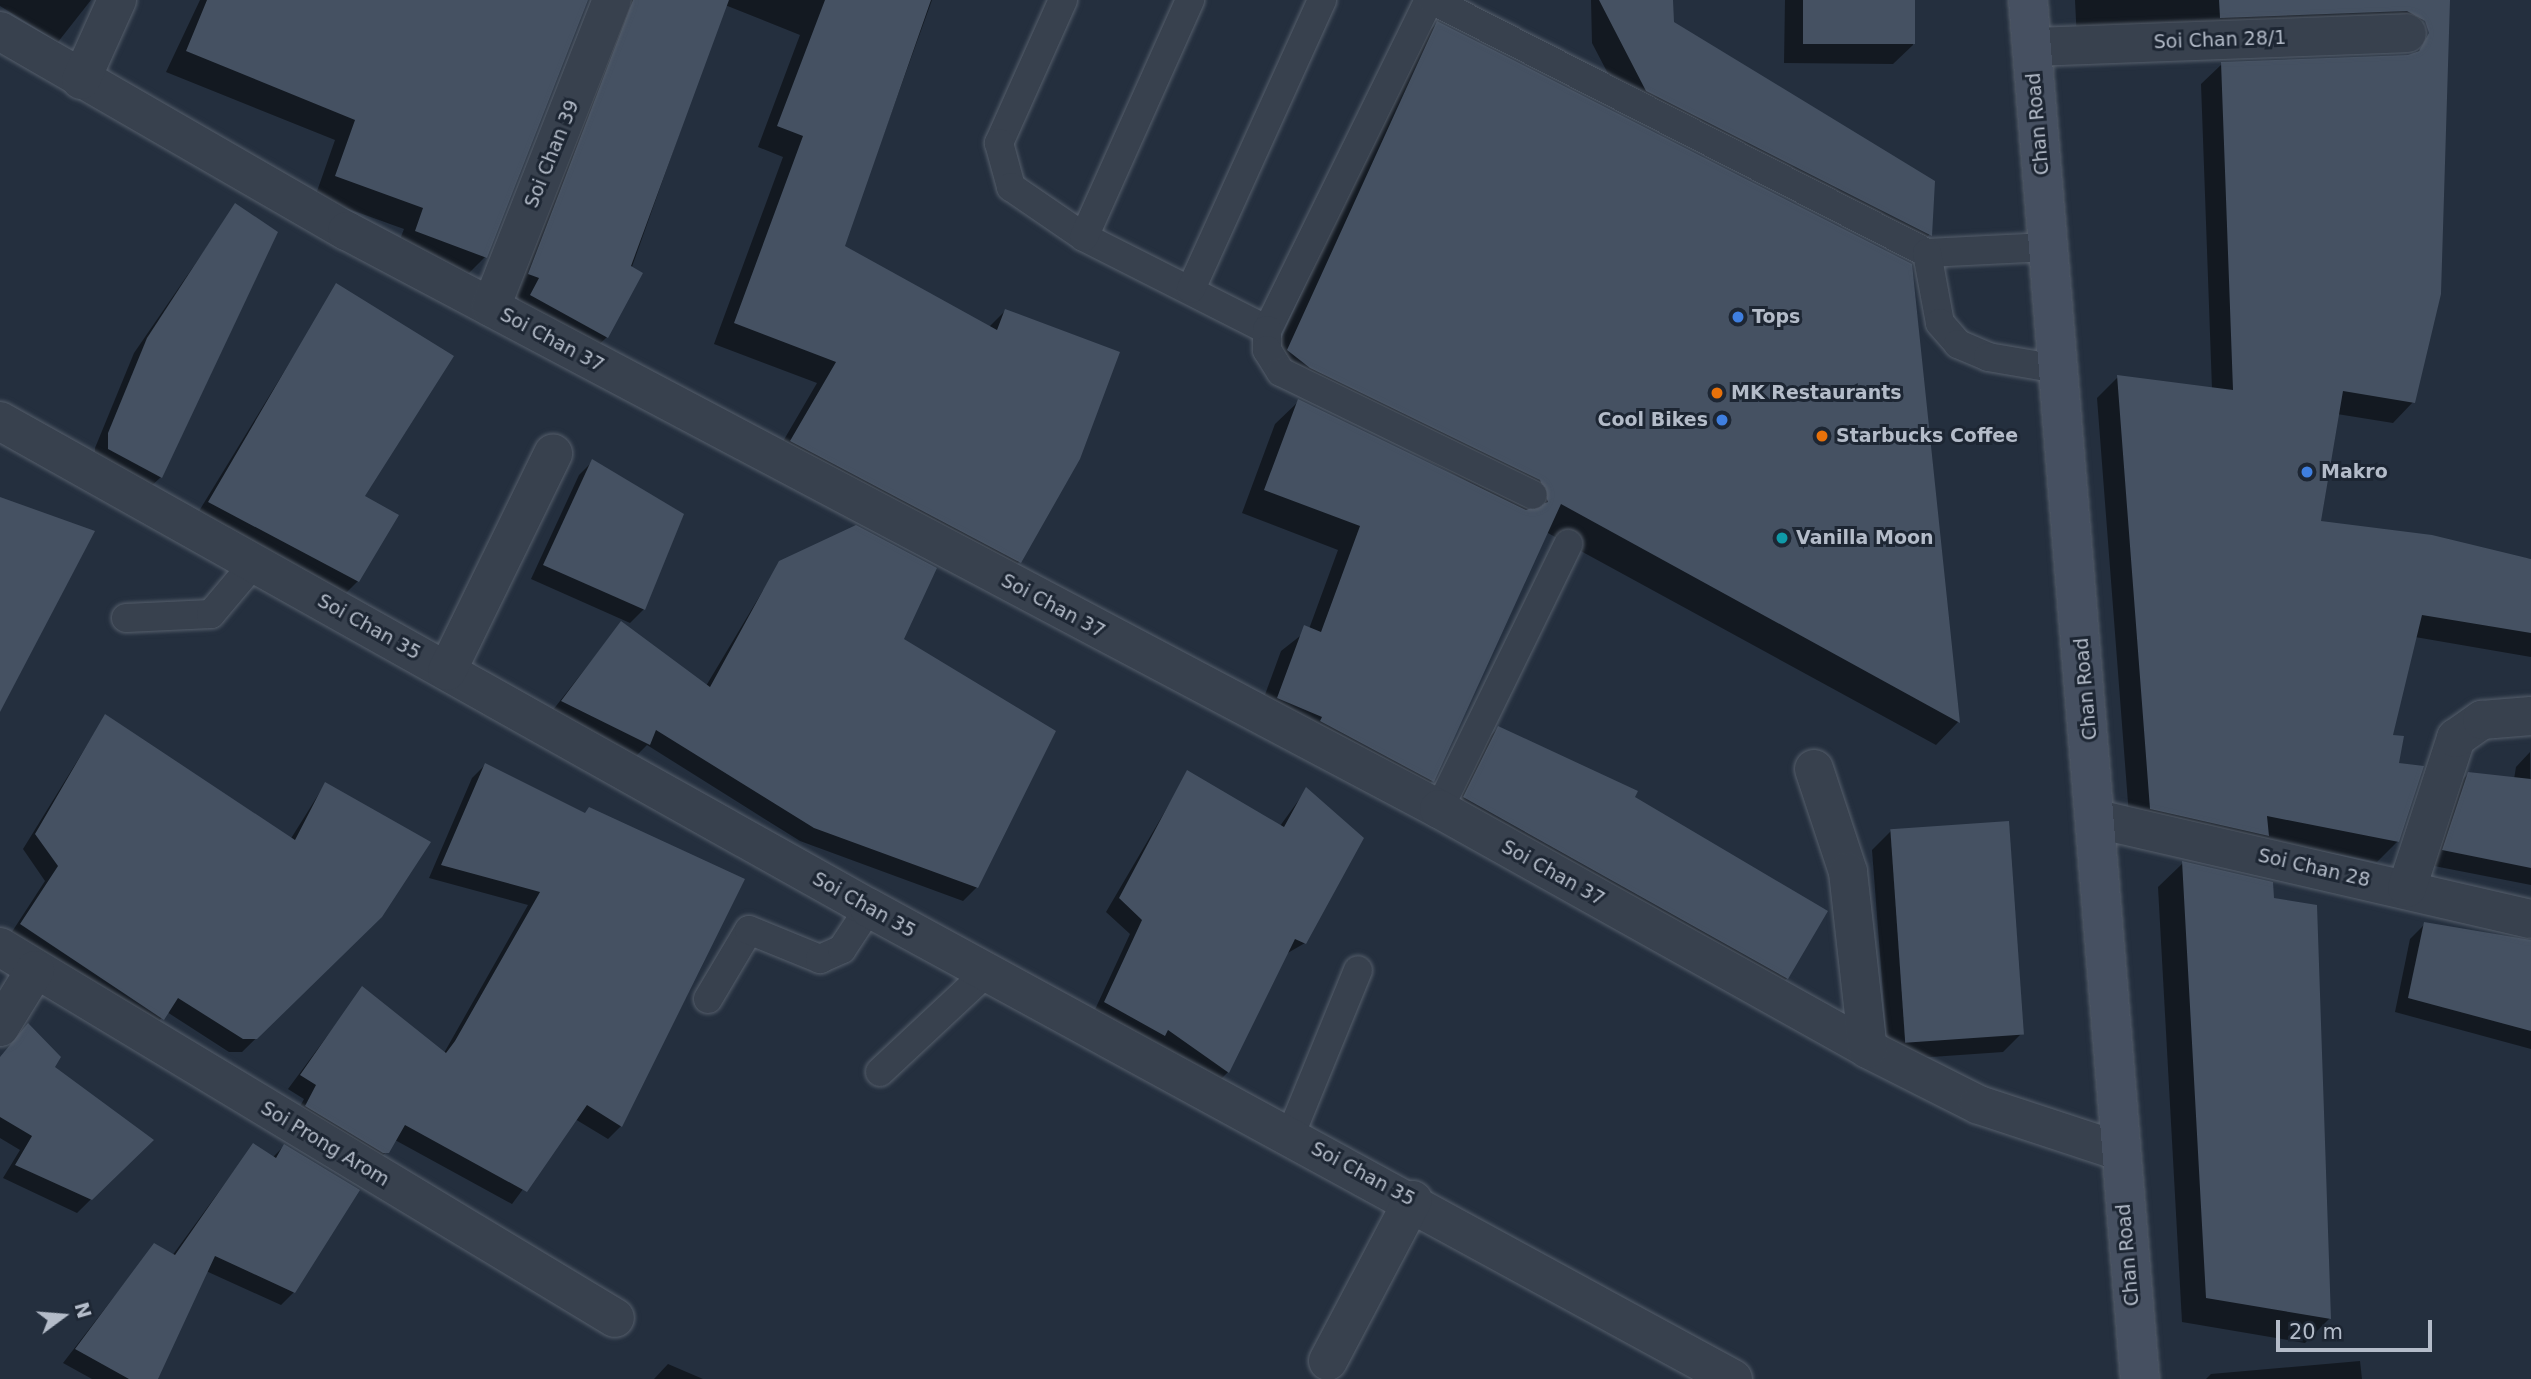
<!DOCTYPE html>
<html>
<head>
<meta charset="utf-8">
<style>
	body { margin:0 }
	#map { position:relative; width:2531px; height:1379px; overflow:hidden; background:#242f3e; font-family:"DejaVu Sans",sans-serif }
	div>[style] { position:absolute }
	.shadow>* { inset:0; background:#0007 }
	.building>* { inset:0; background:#455162; transform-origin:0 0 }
	.roads { filter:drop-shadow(0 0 2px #565f6c) drop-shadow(0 0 2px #565f6c) }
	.lane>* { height:28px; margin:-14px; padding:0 14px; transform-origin:14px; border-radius:14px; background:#38414e }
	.street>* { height:38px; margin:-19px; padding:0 19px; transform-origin:19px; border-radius:19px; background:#38414e }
	.secondary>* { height:38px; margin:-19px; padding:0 19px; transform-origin:19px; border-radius:19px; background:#465061 }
	.dots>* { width:19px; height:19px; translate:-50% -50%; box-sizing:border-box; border:4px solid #1d2633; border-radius:50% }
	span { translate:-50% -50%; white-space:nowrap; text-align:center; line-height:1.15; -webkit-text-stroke:6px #1d2633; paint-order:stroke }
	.street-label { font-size:19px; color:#b4bcc9 }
	.poi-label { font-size:19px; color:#b4bcc9; font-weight:700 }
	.left { translate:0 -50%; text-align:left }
	.right { translate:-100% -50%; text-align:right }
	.north { position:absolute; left:28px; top:1281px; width:70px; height:70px; -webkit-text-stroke:5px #1d2633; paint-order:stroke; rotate:74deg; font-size:19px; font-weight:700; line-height:28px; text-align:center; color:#b4bcc9 }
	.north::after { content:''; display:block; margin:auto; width:24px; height:32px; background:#b4bcc9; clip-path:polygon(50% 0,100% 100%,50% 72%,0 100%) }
	.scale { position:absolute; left:2276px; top:1320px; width:156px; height:32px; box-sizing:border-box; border:4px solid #b4bcc9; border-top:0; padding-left:9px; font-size:21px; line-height:24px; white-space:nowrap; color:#b4bcc9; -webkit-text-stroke:5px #1d2633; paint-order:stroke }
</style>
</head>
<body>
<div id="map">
	<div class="shadow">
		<div style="clip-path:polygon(0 0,91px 0,58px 42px,0 6px)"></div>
		<div style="clip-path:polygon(200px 0,587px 0,485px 257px,464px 278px,395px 252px,404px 229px,315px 197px,335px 140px,166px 72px)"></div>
		<div style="clip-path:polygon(598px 0,932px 0,843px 247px,989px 327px,1005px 311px,1019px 562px,999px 583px,771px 462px,817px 383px,714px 344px,783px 157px,758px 147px,800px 35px,725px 5px,607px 337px,586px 357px,510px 317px,519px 299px,508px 295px)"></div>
		<div style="clip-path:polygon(1591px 0,1672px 0,1672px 23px,1934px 182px,1929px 235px,1910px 255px,1627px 110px,1592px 43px)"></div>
		<div style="clip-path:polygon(1785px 0,1913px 0,1913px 45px,1893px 64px,1784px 63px)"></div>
		<div style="clip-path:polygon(2075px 0,2422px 0,2423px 20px,2404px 39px,2077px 41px)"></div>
		<div style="clip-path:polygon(1437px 23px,1911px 265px,1958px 722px,1936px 745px,1546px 532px,1432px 781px,1409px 804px,1255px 722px,1281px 651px,1309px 629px,1338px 550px,1242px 513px,1275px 424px,1299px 401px,1520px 509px,1265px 374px,1414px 47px)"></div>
		<div style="clip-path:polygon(2424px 47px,2413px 402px,2393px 423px,2337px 414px,2319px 523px,2531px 559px,2531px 657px,2415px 637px,2391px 736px,2398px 841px,2377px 862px,2263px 839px,2130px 829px,2097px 398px,2118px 377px,2212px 389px,2201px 84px,2222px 64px,2408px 57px)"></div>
		<div style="clip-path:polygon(235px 206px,161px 477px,147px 490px,95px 462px,95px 448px,134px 353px)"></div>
		<div style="clip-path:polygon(337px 285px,363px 496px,358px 581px,344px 595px,196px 516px)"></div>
		<div style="clip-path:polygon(592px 462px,681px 514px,644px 609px,630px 623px,531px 579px,579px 475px)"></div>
		<div style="clip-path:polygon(780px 562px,901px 640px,977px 887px,963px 901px,800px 841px,647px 745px,635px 757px,549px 715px,621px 623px,706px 686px)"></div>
		<div style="clip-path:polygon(105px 716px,290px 840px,325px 784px,380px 916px,242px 1052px,229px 1052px,167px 1012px,149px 1032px,8px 938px,45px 881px,23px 849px)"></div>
		<div style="clip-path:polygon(1498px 728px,1633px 797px,1787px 978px,1768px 998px,1445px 817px,1479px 748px)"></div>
		<div style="clip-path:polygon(2530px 752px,2531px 885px,2429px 865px,2454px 788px,2469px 773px,2514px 779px,2516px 767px)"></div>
		<div style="clip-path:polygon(485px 765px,584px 815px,621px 1126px,608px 1139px,575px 1119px,512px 1204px,395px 1140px,375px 1166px,293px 1119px,304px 1099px,288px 1089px,362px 989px,444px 1053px,528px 905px,429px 878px,472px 778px)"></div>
		<div style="clip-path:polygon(1188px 772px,1280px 826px,1306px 790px,1305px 943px,1286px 954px,1228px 1072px,1215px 1085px,1092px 1016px,1130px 934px,1106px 912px)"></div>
		<div style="clip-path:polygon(1891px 831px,2022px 1033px,2003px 1052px,1888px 1060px,1872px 850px)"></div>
		<div style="clip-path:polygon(2183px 863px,2273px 899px,2330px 1318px,2305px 1343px,2182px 1322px,2158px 887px)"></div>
		<div style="clip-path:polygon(2425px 924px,2531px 942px,2531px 1049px,2395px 1012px,2410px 939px)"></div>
		<div style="clip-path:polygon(28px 1025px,52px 1067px,151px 1140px,77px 1213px,3px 1178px,20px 1150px,0 1138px,0 1060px)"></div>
		<div style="clip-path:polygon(253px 1145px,273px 1157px,284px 1146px,294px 1292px,281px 1305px,206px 1271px,157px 1379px,92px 1379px,63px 1363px,154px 1245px,172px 1256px)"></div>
		<div style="clip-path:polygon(2360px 1361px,2362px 1379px,2206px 1379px,2211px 1374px)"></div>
		<div style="clip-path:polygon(668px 1364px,703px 1379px,654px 1379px)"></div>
	</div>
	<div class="building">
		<div style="clip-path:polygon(207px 0,588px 0,487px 258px,415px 231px,423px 208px,335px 176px,355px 120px,186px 51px)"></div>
		<div style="clip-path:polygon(633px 0,729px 0,631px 266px,643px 273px,608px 338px,530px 295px,539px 278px,528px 274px)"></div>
		<div style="clip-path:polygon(825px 0,931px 0,845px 246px,997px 330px,1005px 309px,1120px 352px,1080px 459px,1021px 563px,790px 441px,836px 362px,734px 323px,803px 136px,777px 126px)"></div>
		<div style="clip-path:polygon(1599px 0,1673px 0,1674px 22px,1935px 181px,1932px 236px,1646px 91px)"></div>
		<div style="left:1803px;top:0;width:112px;height:44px"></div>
		<div style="clip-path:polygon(2219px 0,2450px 0,2441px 294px,2415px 403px,2343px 391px,2321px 521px,2432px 535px,2531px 559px,2531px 633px,2422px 615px,2393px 735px,2404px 736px,2399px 763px,2424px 766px,2399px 842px,2267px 816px,2269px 836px,2150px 809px,2117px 375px,2233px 390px,2221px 62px,2408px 55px,2419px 51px,2429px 33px,2425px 21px,2407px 11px,2220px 18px)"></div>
		<div style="clip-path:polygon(1437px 21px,1912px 264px,1960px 723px,1561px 504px,1434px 782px,1320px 721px,1322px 717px,1277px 698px,1304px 625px,1321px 632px,1360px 526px,1264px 490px,1298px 399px,1526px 510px,1548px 502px,1540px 480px,1310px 368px,1287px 350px)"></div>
		<div style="clip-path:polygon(235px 203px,278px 232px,162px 478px,108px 449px,108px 433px,147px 338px)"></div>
		<div style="clip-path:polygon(336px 283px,454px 356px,365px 496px,399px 515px,359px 582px,208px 502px)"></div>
		<div style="clip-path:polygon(592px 459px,684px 514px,645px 610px,543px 565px)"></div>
		<div style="clip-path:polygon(0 497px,95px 531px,0 712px)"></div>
		<div style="clip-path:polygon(856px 525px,937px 568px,904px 639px,1056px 731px,978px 888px,814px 828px,656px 730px,650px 745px,561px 701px,621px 621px,710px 687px,779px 561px)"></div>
		<div style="clip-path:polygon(105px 714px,295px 840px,325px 782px,431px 842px,382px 917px,257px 1039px,243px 1039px,178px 998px,164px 1020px,20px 924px,58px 866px,35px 834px)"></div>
		<div style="clip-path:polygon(1498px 726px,1638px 791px,1635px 797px,1828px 911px,1788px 979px,1463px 797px)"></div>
		<div style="clip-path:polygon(485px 763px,585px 813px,589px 807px,745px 879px,622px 1127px,587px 1105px,527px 1192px,405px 1125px,389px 1153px,383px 1153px,305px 1106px,316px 1085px,300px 1075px,362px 986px,446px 1053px,455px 1041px,540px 892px,441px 865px)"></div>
		<div style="clip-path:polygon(1187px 770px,1284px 827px,1306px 787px,1364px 838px,1306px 944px,1295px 939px,1229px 1073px,1168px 1030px,1165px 1036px,1104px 1002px,1142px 920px,1119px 898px)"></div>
		<div style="clip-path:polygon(2468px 772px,2531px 779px,2531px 868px,2442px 850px)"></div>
		<div style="left:2009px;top:821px;width:214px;height:119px;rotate:86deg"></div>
		<div style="clip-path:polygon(2182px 861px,2273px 882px,2274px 898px,2317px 905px,2331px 1319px,2206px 1298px)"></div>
		<div style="clip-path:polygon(2424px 922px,2531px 940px,2531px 1031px,2408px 998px)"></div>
		<div style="clip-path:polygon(28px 1023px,61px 1057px,55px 1067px,154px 1140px,92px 1200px,15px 1165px,32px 1136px,0 1117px,0 1057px)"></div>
		<div style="clip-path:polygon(253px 1143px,276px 1158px,284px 1144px,360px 1190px,295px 1293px,215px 1256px,158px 1379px,129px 1379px,75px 1349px,154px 1243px,175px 1255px)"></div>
	</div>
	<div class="roads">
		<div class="lane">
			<div style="left:1063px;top:0;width:157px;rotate:114.1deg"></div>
			<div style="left:999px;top:143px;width:46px;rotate:74.7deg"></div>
			<div style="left:1011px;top:187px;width:88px;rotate:34.4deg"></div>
			<div style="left:1084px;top:237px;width:205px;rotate:26.9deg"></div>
			<div style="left:1429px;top:0;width:368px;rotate:116.1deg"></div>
			<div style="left:1267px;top:330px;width:20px;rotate:90deg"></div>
			<div style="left:1267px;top:350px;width:26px;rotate:58deg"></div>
			<div style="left:1281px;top:372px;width:280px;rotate:26deg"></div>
			<div style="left:1432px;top:0;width:556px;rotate:27.07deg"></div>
			<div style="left:1927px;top:253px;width:121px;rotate:-2.8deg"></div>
			<div style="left:1084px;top:237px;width:260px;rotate:-65.9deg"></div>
			<div style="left:1927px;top:253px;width:71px;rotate:79.5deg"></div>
			<div style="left:1940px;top:323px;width:28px;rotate:49deg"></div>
			<div style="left:1958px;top:344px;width:33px;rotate:23deg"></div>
			<div style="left:1988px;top:357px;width:71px;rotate:9.7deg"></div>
			<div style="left:1191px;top:289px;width:317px;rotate:-65.6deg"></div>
			<div style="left:126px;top:618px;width:85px;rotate:-2.7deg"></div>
			<div style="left:211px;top:614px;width:68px;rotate:-49.8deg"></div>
			<div style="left:1439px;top:809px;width:295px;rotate:-64deg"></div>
			<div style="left:708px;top:999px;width:80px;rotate:-59.3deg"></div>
			<div style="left:749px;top:930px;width:77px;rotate:22.2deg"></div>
			<div style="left:820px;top:959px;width:24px;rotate:-24deg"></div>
			<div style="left:842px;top:949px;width:49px;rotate:-56.6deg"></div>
			<div style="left:880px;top:1072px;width:146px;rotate:-43.1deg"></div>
			<div style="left:1290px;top:1136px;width:179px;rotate:-67.7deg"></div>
		</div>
		<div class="street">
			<div style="left:0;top:31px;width:401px;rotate:30deg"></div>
			<div style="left:347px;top:231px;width:1236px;rotate:27.89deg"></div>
			<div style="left:1439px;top:809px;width:492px;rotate:29.2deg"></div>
			<div style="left:1868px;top:1049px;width:124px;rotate:26.8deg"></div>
			<div style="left:1979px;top:1105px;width:147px;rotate:18.2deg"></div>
			<div style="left:2032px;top:47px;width:375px;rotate:-2.1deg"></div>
			<div style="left:81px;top:80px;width:88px;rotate:-65.8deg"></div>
			<div style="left:491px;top:307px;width:330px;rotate:-68.5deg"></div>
			<div style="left:0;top:421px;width:996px;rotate:29.27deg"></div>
			<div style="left:869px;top:908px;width:984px;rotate:28.6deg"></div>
			<div style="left:447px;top:671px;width:242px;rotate:-64deg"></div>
			<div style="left:1814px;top:769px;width:108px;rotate:71.7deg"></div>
			<div style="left:1848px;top:872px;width:178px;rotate:83.6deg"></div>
			<div style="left:2097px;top:819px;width:445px;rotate:13deg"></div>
			<div style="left:2407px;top:888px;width:158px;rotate:-71.9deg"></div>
			<div style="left:2456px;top:738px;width:32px;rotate:-35deg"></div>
			<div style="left:2482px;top:720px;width:49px;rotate:-4.7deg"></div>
			<div style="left:0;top:947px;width:718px;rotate:31.1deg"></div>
			<div style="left:0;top:1027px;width:67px;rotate:-58.4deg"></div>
			<div style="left:1328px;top:1361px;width:182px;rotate:-62.2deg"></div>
		</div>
		<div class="secondary">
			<div style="left:2028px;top:0;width:1384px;rotate:85.36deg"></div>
		</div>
	</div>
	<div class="dots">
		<div style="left:1738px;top:317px;background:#3f7fe0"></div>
		<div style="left:1717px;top:393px;background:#e8710a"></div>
		<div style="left:1722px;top:420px;background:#3f7fe0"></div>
		<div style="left:1822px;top:436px;background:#e8710a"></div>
		<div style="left:2307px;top:472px;background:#3f7fe0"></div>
		<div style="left:1782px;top:538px;background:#0f9aa8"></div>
	</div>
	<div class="street-label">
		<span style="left:2220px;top:40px;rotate:-2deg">Soi Chan 28/1</span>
		<span style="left:2038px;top:124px;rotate:-95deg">Chan Road</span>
		<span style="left:552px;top:154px;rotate:-68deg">Soi Chan 39</span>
		<span style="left:552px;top:340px;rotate:28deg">Soi Chan 37</span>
		<span style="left:1053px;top:606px;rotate:28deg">Soi Chan 37</span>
		<span style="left:369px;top:627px;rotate:29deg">Soi Chan 35</span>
		<span style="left:2086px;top:689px;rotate:-95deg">Chan Road</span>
		<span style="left:2314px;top:868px;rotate:13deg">Soi Chan 28</span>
		<span style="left:1553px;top:873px;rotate:29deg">Soi Chan 37</span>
		<span style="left:864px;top:905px;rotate:29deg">Soi Chan 35</span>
		<span style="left:325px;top:1144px;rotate:31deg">Soi Prong Arom</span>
		<span style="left:1363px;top:1174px;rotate:28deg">Soi Chan 35</span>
		<span style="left:2128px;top:1255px;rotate:-95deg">Chan Road</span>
	</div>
	<div class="poi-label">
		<span class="left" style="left:1752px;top:317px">Tops</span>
		<span class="left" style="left:1731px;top:393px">MK Restaurants</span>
		<span class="right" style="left:1708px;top:420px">Cool Bikes</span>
		<span class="left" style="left:1836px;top:436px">Starbucks Coffee</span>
		<span class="left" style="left:2321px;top:472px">Makro</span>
		<span class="left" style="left:1796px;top:538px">Vanilla Moon</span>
	</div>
	<div class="north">N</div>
	<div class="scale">20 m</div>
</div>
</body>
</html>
